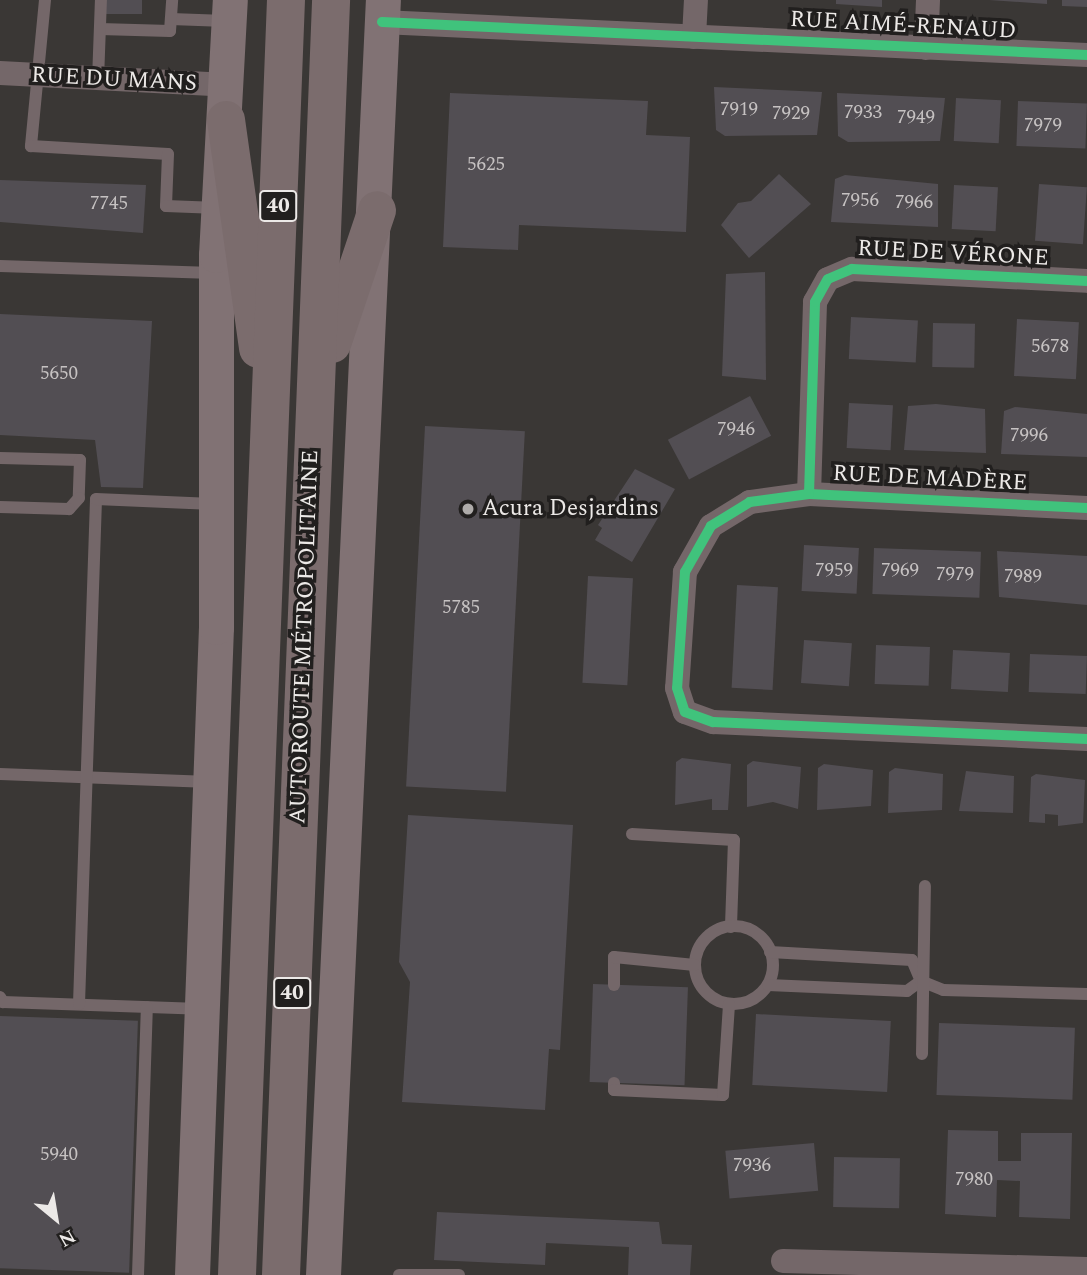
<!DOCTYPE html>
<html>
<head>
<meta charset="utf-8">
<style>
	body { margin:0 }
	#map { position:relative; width:1087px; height:1275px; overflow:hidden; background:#3a3735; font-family:Spectral,serif }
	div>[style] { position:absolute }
	.building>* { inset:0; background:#524e53; transform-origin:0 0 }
	.lane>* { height:12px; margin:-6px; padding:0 6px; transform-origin:6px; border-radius:6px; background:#746769 }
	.lane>.ring { margin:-6px; padding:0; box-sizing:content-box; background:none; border:12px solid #746769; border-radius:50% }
	.street>* { height:24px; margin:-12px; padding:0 12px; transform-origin:12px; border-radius:12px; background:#746769 }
	.secondary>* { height:35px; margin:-17.5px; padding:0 17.5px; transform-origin:17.5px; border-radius:17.5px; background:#817274 }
	.highway>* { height:38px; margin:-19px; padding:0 19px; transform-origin:19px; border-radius:19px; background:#7b6c6d }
	.cycleway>* { height:10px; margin:-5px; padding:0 5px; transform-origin:5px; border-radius:5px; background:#40c37c }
	.dots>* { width:19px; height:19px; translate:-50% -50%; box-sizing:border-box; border:4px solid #211f1e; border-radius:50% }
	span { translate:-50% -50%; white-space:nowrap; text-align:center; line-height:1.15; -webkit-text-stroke:7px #211f1e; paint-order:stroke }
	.number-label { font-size:19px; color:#c6c2c2 }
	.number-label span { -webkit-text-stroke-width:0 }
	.shield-label span { padding:2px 5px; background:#211f1e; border:2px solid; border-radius:5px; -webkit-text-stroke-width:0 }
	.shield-label { font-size:21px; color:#ece9e7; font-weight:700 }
	.street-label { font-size:23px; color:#ece9e7 }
	.poi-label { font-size:23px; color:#ece9e7 }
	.left { translate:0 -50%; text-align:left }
	.north { position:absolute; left:21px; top:1184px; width:70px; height:70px; -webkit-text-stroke:5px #211f1e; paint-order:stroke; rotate:150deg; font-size:19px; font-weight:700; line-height:28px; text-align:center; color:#ece9e7 }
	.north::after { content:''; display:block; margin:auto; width:24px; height:32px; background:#ece9e7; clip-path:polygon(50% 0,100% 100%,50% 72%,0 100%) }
</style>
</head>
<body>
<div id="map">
	<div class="building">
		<div style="left:106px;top:0;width:36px;height:14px"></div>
		<div style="clip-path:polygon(836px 0,882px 0,882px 7px,836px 4px)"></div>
		<div style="clip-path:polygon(989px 0,1047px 0,1047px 4px)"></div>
		<div style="clip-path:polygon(1062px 0,1087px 0,1087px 7px,1062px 6px)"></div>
		<div style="clip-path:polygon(714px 87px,822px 92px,817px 135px,725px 136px,716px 130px)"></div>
		<div style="clip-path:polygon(450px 93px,648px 101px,646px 135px,690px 137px,686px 232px,519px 225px,518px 250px,443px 247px)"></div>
		<div style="clip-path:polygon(837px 93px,945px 98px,940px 141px,848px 142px,838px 136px)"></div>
		<div style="left:956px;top:98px;width:45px;height:43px;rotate:3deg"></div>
		<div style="left:1018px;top:101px;width:69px;height:45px;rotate:2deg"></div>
		<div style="clip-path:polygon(779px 174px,811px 204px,749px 258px,721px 225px,738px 203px,751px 201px)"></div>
		<div style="clip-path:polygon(845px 175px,938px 184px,938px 227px,831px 222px,835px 179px)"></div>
		<div style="clip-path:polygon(0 180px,146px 185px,143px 233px,0 222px)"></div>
		<div style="left:1039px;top:184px;width:48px;height:57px;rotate:4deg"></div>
		<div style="left:954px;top:185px;width:44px;height:44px;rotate:3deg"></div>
		<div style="clip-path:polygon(765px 272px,766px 380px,722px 376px,726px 274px)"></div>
		<div style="clip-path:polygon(0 314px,152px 321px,143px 488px,101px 487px,95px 440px,0 435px)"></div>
		<div style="left:851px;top:317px;width:67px;height:42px;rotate:3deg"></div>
		<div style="left:1017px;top:319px;width:62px;height:57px;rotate:3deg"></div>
		<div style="left:933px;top:323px;width:42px;height:44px;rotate:1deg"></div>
		<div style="left:750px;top:396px;width:45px;height:93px;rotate:62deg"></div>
		<div style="left:849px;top:403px;width:44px;height:45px;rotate:3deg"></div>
		<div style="clip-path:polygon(936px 404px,985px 409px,986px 453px,904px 450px,908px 406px)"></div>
		<div style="clip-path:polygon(1015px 407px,1087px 414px,1087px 457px,1001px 454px,1004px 411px)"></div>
		<div style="left:425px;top:426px;width:100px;height:361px;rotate:3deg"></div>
		<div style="clip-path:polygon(635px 469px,675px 489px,632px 562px,595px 540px,602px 528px,598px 525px)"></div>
		<div style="left:804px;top:545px;width:55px;height:46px;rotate:3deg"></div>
		<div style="left:874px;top:548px;width:107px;height:46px;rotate:2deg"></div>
		<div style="clip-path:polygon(997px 551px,1087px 556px,1087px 605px,999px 597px)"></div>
		<div style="left:588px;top:576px;width:45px;height:107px;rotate:3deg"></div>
		<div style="left:737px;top:585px;width:41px;height:103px;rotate:3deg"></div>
		<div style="left:804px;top:640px;width:48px;height:43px;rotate:4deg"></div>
		<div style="left:876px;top:645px;width:54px;height:39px;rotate:2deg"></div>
		<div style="left:953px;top:650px;width:57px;height:39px;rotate:3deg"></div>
		<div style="left:1030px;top:654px;width:57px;height:38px;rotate:2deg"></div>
		<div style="clip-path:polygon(682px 758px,731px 764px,728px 810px,712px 810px,712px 799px,675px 805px,676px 762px)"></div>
		<div style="clip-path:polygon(753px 761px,801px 767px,798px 809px,773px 802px,747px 807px,747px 765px)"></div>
		<div style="clip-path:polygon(824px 764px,873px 770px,871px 806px,817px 810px,818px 768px)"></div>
		<div style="clip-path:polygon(895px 768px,943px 774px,942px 810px,888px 813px,889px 772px)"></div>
		<div style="clip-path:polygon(966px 771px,1014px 776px,1013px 813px,959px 811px)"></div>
		<div style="clip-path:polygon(1036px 774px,1085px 780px,1083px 823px,1058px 826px,1058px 815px,1045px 814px,1045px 823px,1029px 822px,1031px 777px)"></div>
		<div style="clip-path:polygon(408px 815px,573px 825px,560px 1050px,549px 1049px,545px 1110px,402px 1102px,410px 982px,399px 962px)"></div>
		<div style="left:593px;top:984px;width:95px;height:98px;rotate:2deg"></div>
		<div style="left:756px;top:1014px;width:135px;height:71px;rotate:3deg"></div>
		<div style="left:0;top:1016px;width:138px;height:252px;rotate:2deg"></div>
		<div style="left:939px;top:1023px;width:136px;height:72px;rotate:2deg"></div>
		<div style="clip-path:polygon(948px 1130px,998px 1131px,998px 1161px,1021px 1161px,1021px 1133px,1072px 1133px,1070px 1219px,1019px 1217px,1020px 1181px,997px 1180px,996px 1217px,945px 1214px)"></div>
		<div style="left:814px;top:1143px;width:48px;height:89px;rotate:85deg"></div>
		<div style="left:834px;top:1157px;width:66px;height:50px;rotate:1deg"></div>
		<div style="clip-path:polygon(437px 1212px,659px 1222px,662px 1244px,692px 1245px,690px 1275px,628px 1275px,629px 1247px,546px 1243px,545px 1265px,434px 1260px)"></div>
	</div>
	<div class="lane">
		<div style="left:45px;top:0;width:147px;rotate:95.5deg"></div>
		<div style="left:31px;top:146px;width:137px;rotate:3.3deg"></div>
		<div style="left:168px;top:154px;width:52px;rotate:92.2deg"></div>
		<div style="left:166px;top:206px;width:52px;rotate:2.2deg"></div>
		<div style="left:171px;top:19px;width:55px;rotate:2.1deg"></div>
		<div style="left:100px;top:29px;width:70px;rotate:1.6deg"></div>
		<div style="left:170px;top:31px;width:31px;rotate:-86deg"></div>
		<div style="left:98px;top:80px;width:80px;rotate:-87.9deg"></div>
		<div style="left:0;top:266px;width:213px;rotate:1.9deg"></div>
		<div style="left:0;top:458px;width:80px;rotate:1.4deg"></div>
		<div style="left:80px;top:460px;width:38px;rotate:92deg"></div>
		<div style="left:79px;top:498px;width:15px;rotate:132deg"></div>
		<div style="left:69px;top:509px;width:69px;rotate:-178.3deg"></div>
		<div style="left:0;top:774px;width:210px;rotate:2.2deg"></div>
		<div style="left:632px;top:834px;width:102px;rotate:3.4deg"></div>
		<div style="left:734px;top:840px;width:87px;rotate:92deg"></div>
		<div class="ring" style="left:695px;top:926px;width:66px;height:66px"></div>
		<div style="left:770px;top:952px;width:142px;rotate:3.2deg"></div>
		<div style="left:912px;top:960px;width:23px;rotate:67deg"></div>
		<div style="left:614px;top:985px;width:28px;rotate:-90deg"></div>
		<div style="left:614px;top:957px;width:81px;rotate:5.6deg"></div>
		<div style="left:768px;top:985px;width:139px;rotate:2.5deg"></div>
		<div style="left:907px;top:991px;width:17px;rotate:-36deg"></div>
		<div style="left:921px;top:981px;width:24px;rotate:22deg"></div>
		<div style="left:943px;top:990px;width:144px;rotate:1.6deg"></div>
		<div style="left:0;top:997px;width:6px;rotate:59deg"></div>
		<div style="left:3px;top:1002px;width:197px;rotate:2deg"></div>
		<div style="left:79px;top:1004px;width:505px;rotate:-88.07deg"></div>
		<div style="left:96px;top:499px;width:117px;rotate:2.4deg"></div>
		<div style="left:922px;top:1054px;width:168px;rotate:-89deg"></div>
		<div style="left:614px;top:1083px;width:7px;rotate:90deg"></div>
		<div style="left:614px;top:1090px;width:109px;rotate:2.6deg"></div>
		<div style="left:723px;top:1095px;width:91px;rotate:-86.2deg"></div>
		<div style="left:138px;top:1275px;width:268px;rotate:-88.1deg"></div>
		<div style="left:399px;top:1275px;width:60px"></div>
	</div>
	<div class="street">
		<div style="left:382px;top:22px;width:706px;rotate:2.68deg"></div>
		<div style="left:694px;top:37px;width:37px;rotate:-87deg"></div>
		<div style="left:926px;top:48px;width:48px;rotate:-87.6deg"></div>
		<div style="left:0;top:73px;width:227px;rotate:3deg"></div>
		<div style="left:809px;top:494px;width:192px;rotate:-88.2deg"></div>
		<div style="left:815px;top:302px;width:26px;rotate:-61deg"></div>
		<div style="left:828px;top:279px;width:26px;rotate:-23deg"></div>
		<div style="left:852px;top:269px;width:235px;rotate:2.9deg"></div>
		<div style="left:1087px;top:508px;width:278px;rotate:-177.1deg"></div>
		<div style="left:809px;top:494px;width:60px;rotate:172.3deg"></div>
		<div style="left:750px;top:502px;width:46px;rotate:148.4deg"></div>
		<div style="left:711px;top:526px;width:53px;rotate:119.5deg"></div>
		<div style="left:685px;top:572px;width:116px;rotate:93.9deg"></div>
		<div style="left:677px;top:688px;width:25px;rotate:72deg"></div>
		<div style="left:685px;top:712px;width:30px;rotate:20deg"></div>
		<div style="left:713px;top:722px;width:374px;rotate:2.6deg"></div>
		<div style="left:783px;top:1261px;width:304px;rotate:1.5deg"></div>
	</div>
	<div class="secondary">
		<div style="left:192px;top:1275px;width:648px;rotate:-87.88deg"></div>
		<div style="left:216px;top:627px;width:372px;rotate:-90deg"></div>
		<div style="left:216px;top:255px;width:255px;rotate:-86.9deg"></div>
		<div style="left:323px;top:1275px;width:1276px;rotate:-87.31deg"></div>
	</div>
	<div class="highway">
		<div style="left:226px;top:120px;width:231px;rotate:82deg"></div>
		<div style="left:332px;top:344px;width:141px;rotate:-71.4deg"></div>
		<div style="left:237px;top:1275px;width:1276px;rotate:-87.8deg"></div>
		<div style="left:281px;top:1275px;width:1276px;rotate:-87.75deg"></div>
	</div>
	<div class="cycleway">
		<div style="left:382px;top:22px;width:706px;rotate:2.68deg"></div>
		<div style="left:809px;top:494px;width:192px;rotate:-88.2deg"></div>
		<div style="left:815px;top:302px;width:26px;rotate:-61deg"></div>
		<div style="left:828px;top:279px;width:26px;rotate:-23deg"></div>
		<div style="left:852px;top:269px;width:235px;rotate:2.9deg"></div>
		<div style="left:1087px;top:508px;width:278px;rotate:-177.1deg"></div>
		<div style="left:809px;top:494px;width:60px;rotate:172.3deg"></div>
		<div style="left:750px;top:502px;width:46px;rotate:148.4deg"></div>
		<div style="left:711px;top:526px;width:53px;rotate:119.5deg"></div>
		<div style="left:685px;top:572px;width:116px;rotate:93.9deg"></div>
		<div style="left:677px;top:688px;width:25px;rotate:72deg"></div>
		<div style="left:685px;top:712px;width:30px;rotate:20deg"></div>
		<div style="left:713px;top:722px;width:374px;rotate:2.6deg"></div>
	</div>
	<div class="dots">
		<div style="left:468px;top:509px;background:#aeaba9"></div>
	</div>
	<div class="number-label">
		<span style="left:739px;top:110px">7919</span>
		<span style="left:863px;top:113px">7933</span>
		<span style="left:791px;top:114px">7929</span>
		<span style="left:916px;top:118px">7949</span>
		<span style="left:1043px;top:126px">7979</span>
		<span style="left:486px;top:165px">5625</span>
		<span style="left:860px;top:201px">7956</span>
		<span style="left:914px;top:203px">7966</span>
		<span style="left:109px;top:204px">7745</span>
		<span style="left:1050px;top:347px">5678</span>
		<span style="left:59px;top:374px">5650</span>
		<span style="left:736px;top:430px">7946</span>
		<span style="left:1029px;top:436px">7996</span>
		<span style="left:834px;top:571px">7959</span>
		<span style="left:900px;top:571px">7969</span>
		<span style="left:955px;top:575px">7979</span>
		<span style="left:1023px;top:577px">7989</span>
		<span style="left:461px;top:608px">5785</span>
		<span style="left:59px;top:1155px">5940</span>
		<span style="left:752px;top:1166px">7936</span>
		<span style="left:974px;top:1180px">7980</span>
	</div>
	<div class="shield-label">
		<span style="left:278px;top:206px">40</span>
		<span style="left:292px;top:993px">40</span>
	</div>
	<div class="street-label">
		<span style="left:903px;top:26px;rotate:3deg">RUE AIMÉ-RENAUD</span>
		<span style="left:114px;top:80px;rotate:3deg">RUE DU MANS</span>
		<span style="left:953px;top:254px;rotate:3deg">RUE DE VÉRONE</span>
		<span style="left:930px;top:479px;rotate:3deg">RUE DE MADÈRE</span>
		<span style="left:305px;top:637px;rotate:-88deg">AUTOROUTE MÉTROPOLITAINE</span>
	</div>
	<div class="poi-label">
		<span class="left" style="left:482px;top:509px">Acura Desjardins</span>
	</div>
	<div class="north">N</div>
</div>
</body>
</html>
